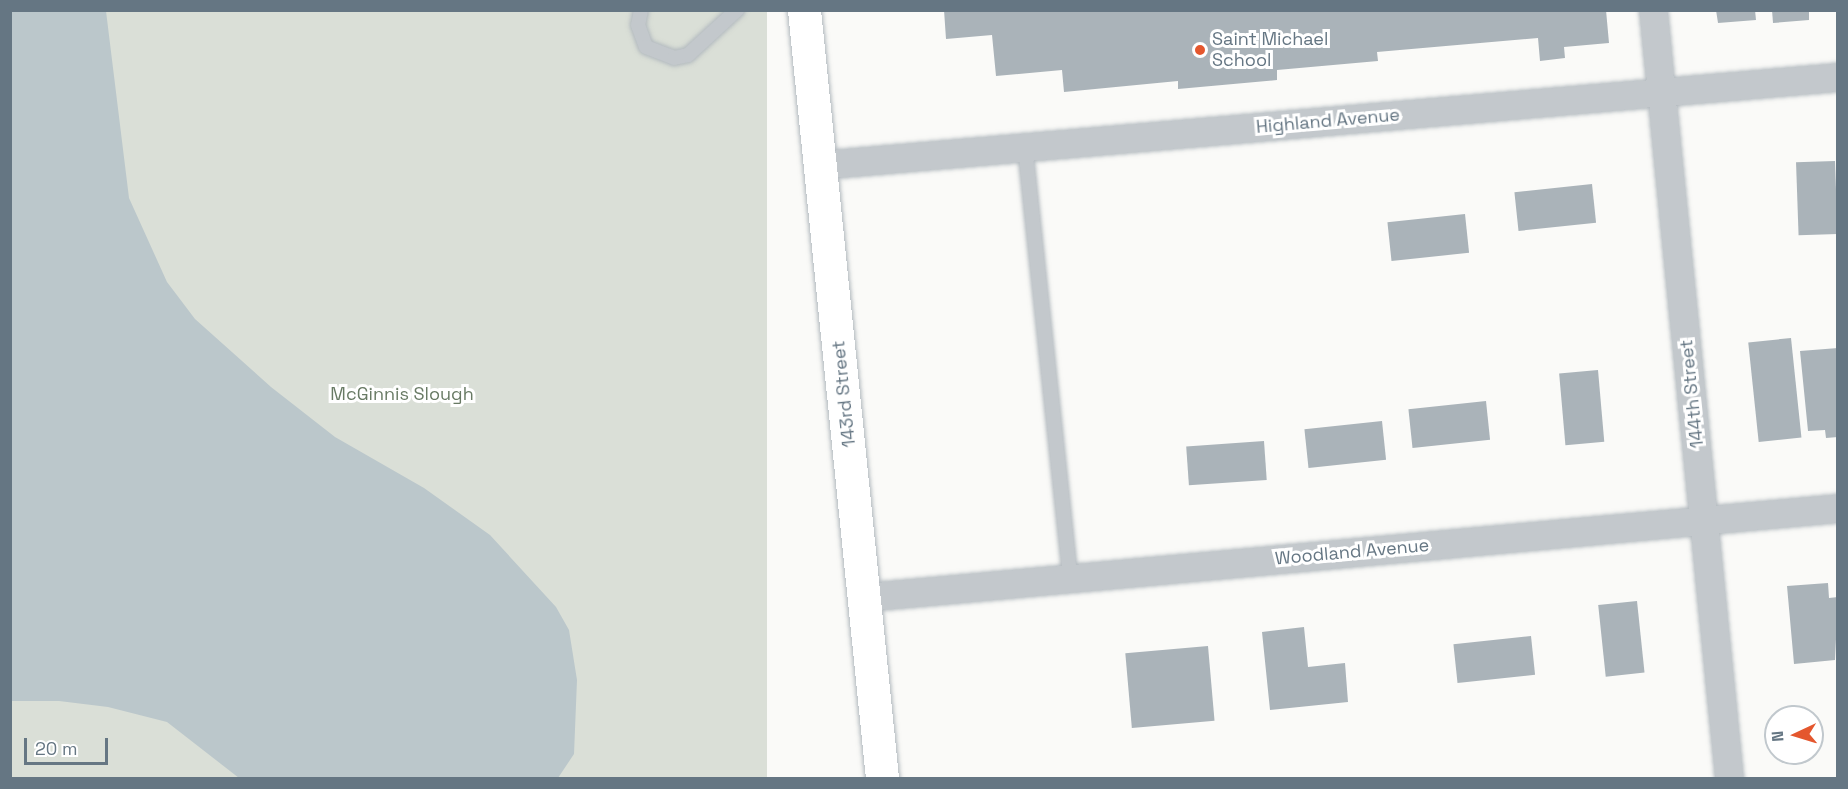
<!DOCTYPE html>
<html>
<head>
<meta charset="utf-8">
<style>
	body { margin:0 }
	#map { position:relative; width:1848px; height:789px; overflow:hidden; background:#fafaf8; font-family:"Space Grotesk",sans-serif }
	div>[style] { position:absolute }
	.green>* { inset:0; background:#dadfd7; transform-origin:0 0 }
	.water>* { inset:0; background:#bbc7cb }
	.building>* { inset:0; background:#aab3b9; transform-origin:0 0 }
	.roads { filter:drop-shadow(0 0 2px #b3babf) drop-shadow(0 0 2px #b3babf) }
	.service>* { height:14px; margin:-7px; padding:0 7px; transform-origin:7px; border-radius:7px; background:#c3c8cc }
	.minor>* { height:27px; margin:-13.5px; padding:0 13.5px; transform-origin:13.5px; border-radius:13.5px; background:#c3c8cc }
	.secondary>* { height:33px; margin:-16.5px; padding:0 16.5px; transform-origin:16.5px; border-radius:16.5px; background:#fff }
	.dots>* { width:16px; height:16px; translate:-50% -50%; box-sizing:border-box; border:3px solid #fff; border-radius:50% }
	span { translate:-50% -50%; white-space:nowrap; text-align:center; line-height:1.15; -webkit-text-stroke:6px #fff; paint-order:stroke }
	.poi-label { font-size:18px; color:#657683 }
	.left { translate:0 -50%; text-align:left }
	.street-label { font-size:18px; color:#657683 }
	.park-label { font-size:18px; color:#687a64 }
	.frame { position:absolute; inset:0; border:12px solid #657683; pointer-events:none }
	.north { position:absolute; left:1764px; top:705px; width:60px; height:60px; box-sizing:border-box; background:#fff; border:2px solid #c1c8cd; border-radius:50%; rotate:266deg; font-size:16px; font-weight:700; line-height:24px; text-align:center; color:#657683 }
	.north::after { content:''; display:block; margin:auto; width:21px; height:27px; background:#e4572e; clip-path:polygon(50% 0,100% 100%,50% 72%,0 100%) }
	.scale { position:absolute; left:24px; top:738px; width:84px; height:27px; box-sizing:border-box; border:3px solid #657683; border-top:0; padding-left:8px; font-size:18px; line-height:21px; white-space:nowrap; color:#657683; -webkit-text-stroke:4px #fff; paint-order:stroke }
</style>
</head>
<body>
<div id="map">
	<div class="green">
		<div style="left:10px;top:11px;width:757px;height:767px"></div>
	</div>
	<div class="water">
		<div style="clip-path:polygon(10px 11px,106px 11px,129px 198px,167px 282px,195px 319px,271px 387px,335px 437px,424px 488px,490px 535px,556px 607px,569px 630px,577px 680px,574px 754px,558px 778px,239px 778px,167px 722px,108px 707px,59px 701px,11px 701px)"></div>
	</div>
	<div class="building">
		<div style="clip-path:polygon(944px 10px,1606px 10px,1609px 43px,1564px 47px,1565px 58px,1540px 61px,1538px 38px,1377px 52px,1378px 61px,1277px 70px,1277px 80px,1178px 89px,1178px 81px,1064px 92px,1062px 70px,996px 76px,992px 35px,946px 39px)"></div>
		<div style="clip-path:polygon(1716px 10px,1755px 10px,1756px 20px,1718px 23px)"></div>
		<div style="clip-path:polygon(1772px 10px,1809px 10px,1809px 20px,1773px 23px)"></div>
		<div style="left:1835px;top:161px;width:73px;height:39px;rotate:88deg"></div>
		<div style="left:1592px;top:184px;width:39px;height:78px;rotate:84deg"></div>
		<div style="left:1465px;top:214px;width:39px;height:78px;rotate:84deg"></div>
		<div style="left:1791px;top:338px;width:100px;height:43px;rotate:84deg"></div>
		<div style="clip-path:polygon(1838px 348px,1838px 437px,1826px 438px,1825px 430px,1808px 431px,1800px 351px)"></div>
		<div style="left:1598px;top:370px;width:72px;height:39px;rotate:85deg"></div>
		<div style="left:1486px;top:401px;width:39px;height:78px;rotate:84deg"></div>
		<div style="left:1382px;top:421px;width:39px;height:78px;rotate:84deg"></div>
		<div style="left:1264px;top:441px;width:39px;height:78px;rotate:86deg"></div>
		<div style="clip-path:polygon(1828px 583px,1829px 598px,1838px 597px,1835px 660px,1794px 664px,1787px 586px)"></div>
		<div style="left:1637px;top:601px;width:72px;height:39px;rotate:84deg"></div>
		<div style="clip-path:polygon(1304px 627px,1308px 667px,1345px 663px,1348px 702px,1270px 710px,1262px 632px)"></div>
		<div style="left:1531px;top:636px;width:39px;height:78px;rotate:84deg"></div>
		<div style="left:1208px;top:646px;width:75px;height:83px;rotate:85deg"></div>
	</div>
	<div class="roads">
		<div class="service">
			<div style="left:641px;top:10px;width:15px;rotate:101deg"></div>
			<div style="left:638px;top:25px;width:23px;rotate:70deg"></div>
			<div style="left:646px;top:47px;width:30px;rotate:21deg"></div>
			<div style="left:674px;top:58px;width:14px;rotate:-12deg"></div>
			<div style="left:688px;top:55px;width:67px;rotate:-42.6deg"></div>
			<div style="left:1025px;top:147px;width:433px;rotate:84deg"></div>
		</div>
		<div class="minor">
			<div style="left:1653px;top:10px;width:772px;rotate:84.35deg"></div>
			<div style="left:819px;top:165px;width:1023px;rotate:-4.94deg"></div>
			<div style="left:866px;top:597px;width:976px;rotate:-5.23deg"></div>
		</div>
		<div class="secondary">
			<div style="left:804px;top:10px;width:772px;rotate:84.2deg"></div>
		</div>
	</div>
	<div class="dots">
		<div style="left:1200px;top:50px;background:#e4572e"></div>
	</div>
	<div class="poi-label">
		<span class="left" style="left:1212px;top:50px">Saint Michael<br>School</span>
	</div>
	<div class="street-label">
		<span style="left:1328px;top:121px;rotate:-5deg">Highland Avenue</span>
		<span style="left:844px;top:394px;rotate:-96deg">143rd Street</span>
		<span style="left:1692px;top:394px;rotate:-96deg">144th Street</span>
		<span style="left:1352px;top:552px;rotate:-5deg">Woodland Avenue</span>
	</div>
	<div class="park-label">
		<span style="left:402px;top:394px">McGinnis Slough</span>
	</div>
	<div class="frame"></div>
	<div class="north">N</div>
	<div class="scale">20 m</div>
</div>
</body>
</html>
